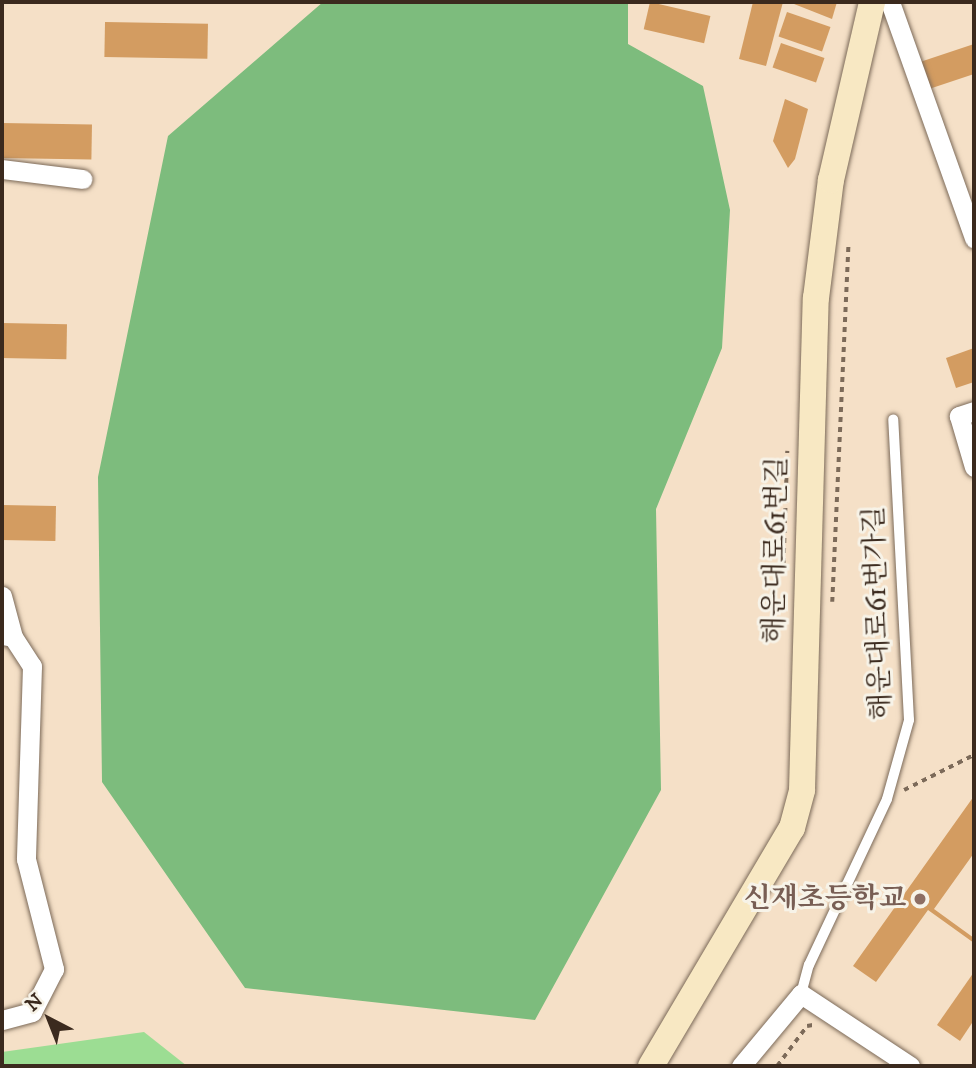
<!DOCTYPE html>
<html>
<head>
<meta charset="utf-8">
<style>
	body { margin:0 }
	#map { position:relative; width:976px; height:1068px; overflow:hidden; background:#f5e0c7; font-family:"IM FELL DW Pica","Noto Serif KR",serif }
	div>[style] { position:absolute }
	.green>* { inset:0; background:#9cdd93 }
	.forest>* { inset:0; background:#7dbc7d }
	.building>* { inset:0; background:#d39c61; transform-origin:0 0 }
	.path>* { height:3.5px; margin-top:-1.75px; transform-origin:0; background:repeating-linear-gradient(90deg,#7c6a59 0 5px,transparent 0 10px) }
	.roads { filter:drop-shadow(0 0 2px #7c6a59) drop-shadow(0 0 2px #7c6a59) }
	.lane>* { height:10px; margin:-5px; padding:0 5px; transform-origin:5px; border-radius:5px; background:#fff }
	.street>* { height:19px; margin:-9.5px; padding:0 9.5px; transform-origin:9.5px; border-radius:9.5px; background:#fff }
	.secondary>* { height:26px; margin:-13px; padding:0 13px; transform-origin:13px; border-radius:13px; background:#f8e8c3 }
	.dots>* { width:19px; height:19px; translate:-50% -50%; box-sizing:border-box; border:4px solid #f7f3e8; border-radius:50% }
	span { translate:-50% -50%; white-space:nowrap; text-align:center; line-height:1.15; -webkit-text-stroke:6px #f7f3e8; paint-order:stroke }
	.street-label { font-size:28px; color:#3b2a1e }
	.education-label { font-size:28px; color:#785e54; font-weight:700 }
	.right { translate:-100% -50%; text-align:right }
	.frame { position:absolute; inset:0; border:4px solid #3b2a1e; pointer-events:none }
	.north { position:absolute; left:14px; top:984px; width:70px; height:70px; -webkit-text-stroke:5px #f7f3e8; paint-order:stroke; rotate:318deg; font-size:19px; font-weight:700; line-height:28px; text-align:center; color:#3b2a1e }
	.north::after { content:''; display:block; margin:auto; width:24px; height:32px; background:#3b2a1e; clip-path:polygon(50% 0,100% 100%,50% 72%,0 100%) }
</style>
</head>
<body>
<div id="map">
	<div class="green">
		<div style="clip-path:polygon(144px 1032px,187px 1066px,2px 1066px,2px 1052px)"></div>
	</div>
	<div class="forest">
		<div style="clip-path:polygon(323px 2px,628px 2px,628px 44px,703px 86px,730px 210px,722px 348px,656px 509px,661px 790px,535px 1020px,245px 988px,102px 782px,98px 477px,168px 136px)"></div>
	</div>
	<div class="building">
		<div style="left:650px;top:2px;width:62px;height:28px;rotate:13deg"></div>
		<div style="clip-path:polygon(753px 2px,783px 2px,766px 66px,739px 59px)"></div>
		<div style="clip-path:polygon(789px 2px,837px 2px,832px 19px)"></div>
		<div style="left:787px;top:12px;width:46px;height:26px;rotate:19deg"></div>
		<div style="left:105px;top:22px;width:103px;height:35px;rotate:1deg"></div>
		<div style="left:781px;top:43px;width:46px;height:26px;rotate:19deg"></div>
		<div style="clip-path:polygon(974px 44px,974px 74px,929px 89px,920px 62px)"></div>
		<div style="clip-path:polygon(785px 99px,808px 109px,795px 159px,788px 168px,773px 141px)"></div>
		<div style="left:2px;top:123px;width:90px;height:35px;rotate:1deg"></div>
		<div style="left:2px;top:323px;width:65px;height:35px;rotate:1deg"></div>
		<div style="clip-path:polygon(974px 348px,974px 382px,956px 388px,946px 358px)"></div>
		<div style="left:2px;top:505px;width:54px;height:35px;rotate:1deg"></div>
		<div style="clip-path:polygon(974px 796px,974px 853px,934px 909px,974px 938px,974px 943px,928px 910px,876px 982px,853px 966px)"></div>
		<div style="clip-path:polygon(974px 972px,974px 1020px,960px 1041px,937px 1025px)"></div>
	</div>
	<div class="path">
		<div style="left:783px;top:573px;width:122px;rotate:-88.1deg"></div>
		<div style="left:832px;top:602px;width:359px;rotate:-87.4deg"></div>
		<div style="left:904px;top:790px;width:78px;rotate:-26.6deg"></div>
		<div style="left:777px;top:1066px;width:50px;rotate:-53.1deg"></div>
		<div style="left:807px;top:1026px;width:6px;rotate:-9deg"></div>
	</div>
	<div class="roads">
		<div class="lane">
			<div style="left:801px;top:994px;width:30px;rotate:-75deg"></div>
			<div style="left:809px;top:965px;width:183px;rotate:-64.8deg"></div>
			<div style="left:887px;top:799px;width:82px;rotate:-74.4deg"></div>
			<div style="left:909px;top:720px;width:301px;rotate:-93deg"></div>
		</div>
		<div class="street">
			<div style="left:890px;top:2px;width:251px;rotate:70.4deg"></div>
			<div style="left:2px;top:169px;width:81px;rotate:7.1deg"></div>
			<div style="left:974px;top:411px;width:16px;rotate:162deg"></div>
			<div style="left:959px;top:416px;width:53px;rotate:73.6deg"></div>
			<div style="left:2px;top:596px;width:42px;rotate:75deg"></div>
			<div style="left:2px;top:635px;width:11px;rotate:10deg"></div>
			<div style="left:13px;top:637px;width:35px;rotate:57deg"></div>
			<div style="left:32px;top:666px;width:193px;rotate:91.8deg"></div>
			<div style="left:26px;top:859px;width:114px;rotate:75.7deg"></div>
			<div style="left:54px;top:969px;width:48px;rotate:117.1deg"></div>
			<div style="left:32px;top:1012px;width:31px;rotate:165deg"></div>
			<div style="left:741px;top:1066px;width:94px;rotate:-50.2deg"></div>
			<div style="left:801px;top:994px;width:131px;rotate:33.4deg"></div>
		</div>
		<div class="secondary">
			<div style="left:651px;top:1066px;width:277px;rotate:-59.4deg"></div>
			<div style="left:792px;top:828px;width:39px;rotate:-75deg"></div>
			<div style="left:802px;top:790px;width:492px;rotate:-88.4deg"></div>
			<div style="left:816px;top:298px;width:119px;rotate:-82.8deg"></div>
			<div style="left:831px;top:180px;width:183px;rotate:-77deg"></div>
		</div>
	</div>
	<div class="dots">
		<div style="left:920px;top:899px;background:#8d6e63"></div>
	</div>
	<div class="street-label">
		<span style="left:776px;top:550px;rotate:-89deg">해운대로61번길</span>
		<span style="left:878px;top:613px;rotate:-92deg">해운대로61번가길</span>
	</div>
	<div class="education-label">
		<span class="right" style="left:906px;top:899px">신재초등학교</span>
	</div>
	<div class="frame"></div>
	<div class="north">N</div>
</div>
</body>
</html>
